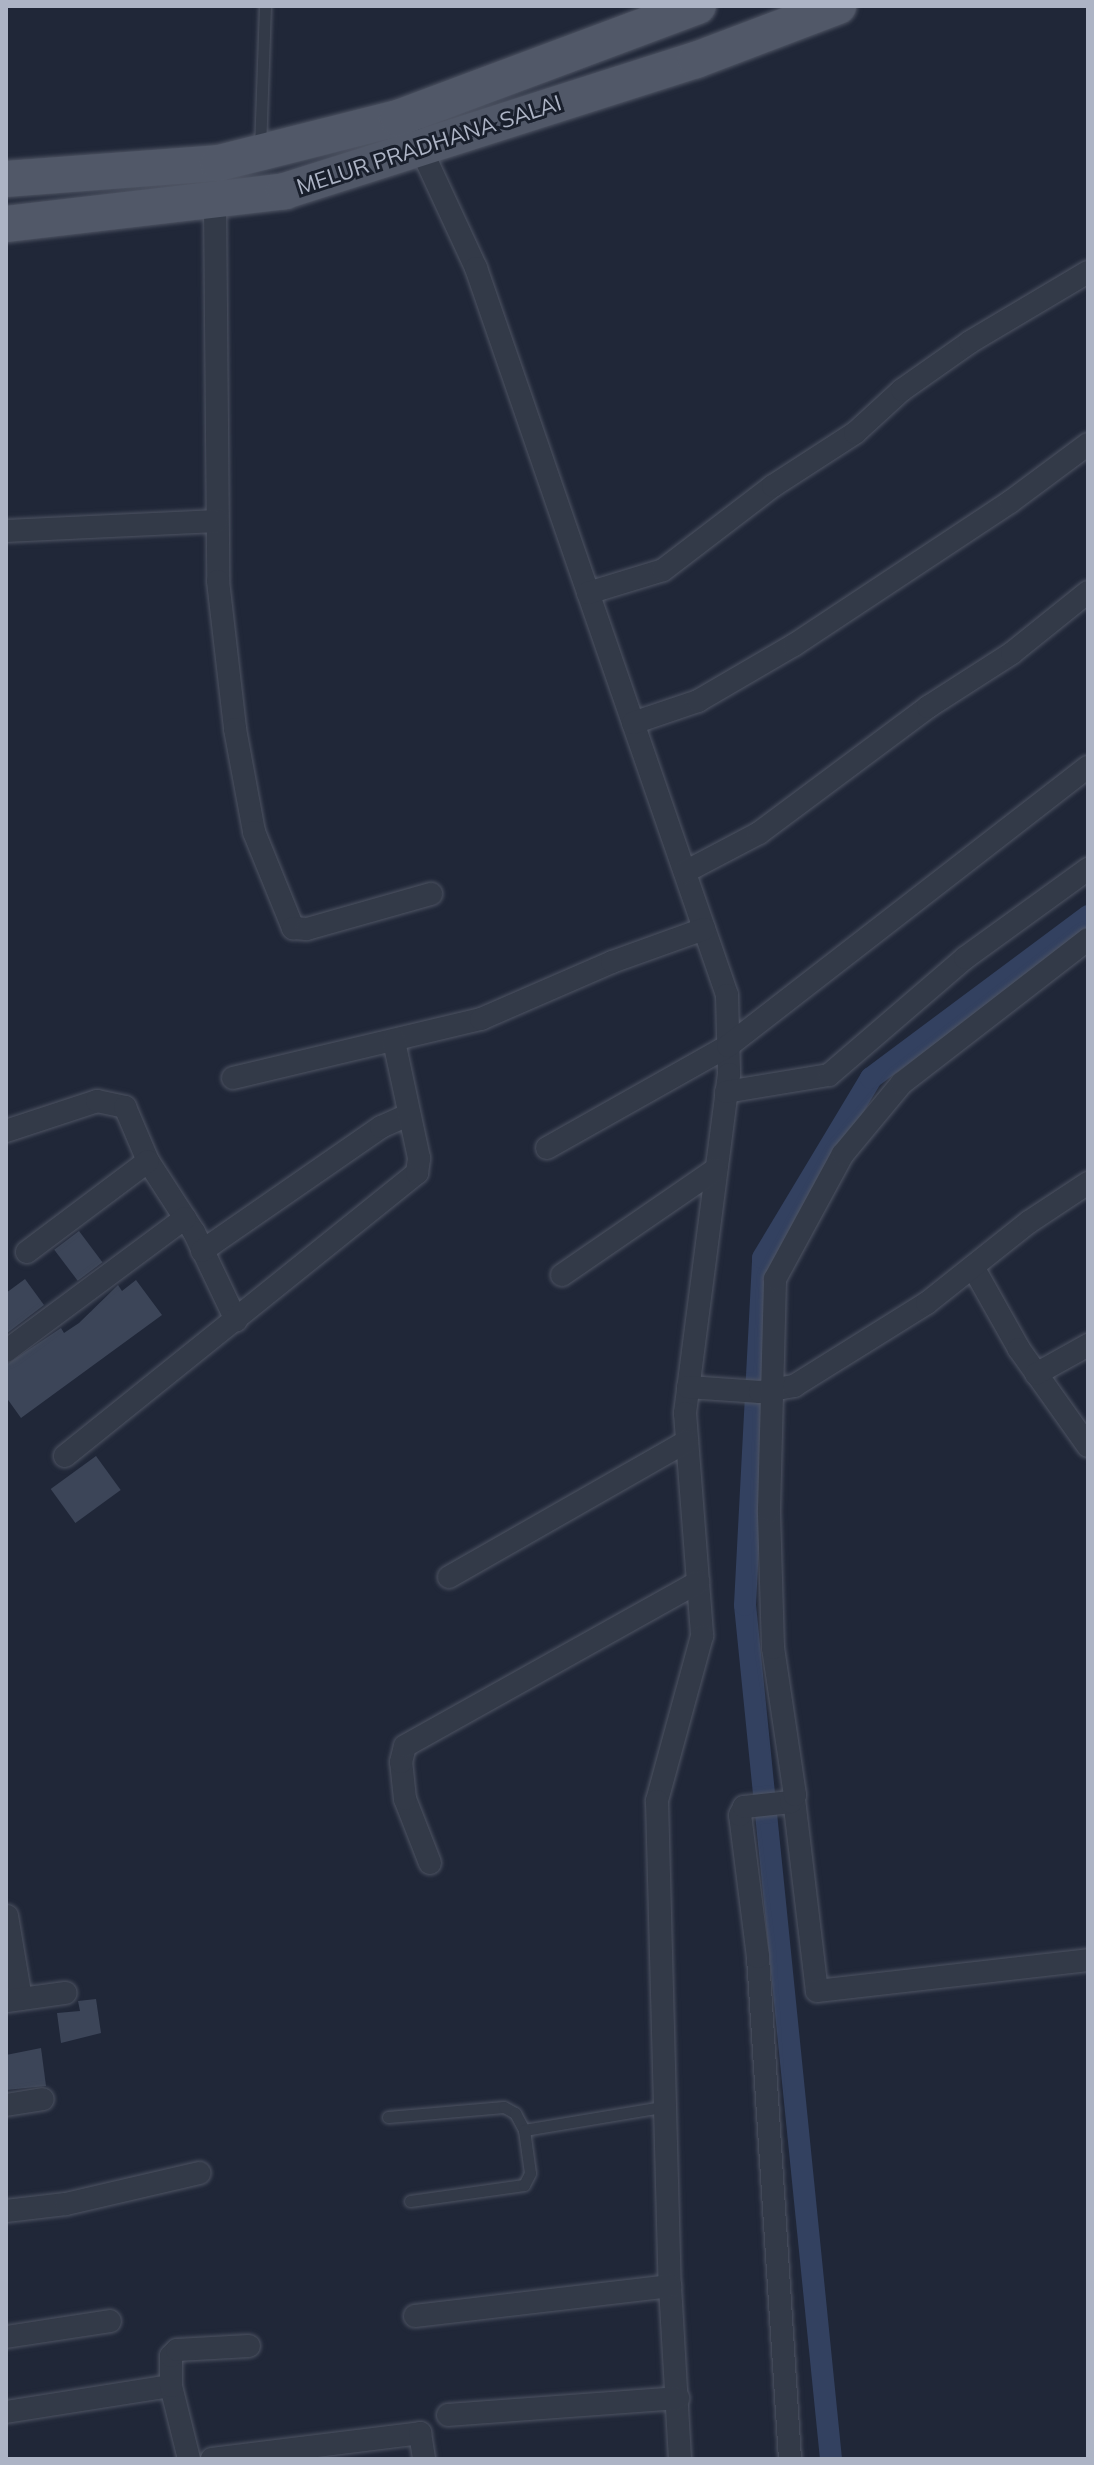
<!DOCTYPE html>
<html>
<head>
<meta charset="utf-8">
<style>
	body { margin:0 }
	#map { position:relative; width:1094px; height:2465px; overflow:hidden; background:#202738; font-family:Mulish,sans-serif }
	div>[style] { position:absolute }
	.canal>* { height:22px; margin:-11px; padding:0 11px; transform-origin:11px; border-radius:11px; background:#334160 }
	.building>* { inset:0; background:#3c4558; transform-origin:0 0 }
	.roads { filter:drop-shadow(0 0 2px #4e5463) drop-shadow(0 0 2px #4e5463) }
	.service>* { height:11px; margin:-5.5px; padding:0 5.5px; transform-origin:5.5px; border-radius:5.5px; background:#333a48 }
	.minor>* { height:22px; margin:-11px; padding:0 11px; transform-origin:11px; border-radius:11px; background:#333a48 }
	.primary>* { height:36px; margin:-18px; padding:0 18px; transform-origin:18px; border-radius:18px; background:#515868 }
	span { translate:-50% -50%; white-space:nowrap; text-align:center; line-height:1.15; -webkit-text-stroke:6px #191f2c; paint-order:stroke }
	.street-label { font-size:22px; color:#adb4c5 }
	.frame { position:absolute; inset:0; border:8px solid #adb4c5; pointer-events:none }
</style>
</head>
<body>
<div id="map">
	<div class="canal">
		<div style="left:831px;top:2459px;width:858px;rotate:-95.75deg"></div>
		<div style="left:745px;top:1605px;width:347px;rotate:-87deg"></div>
		<div style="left:763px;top:1258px;width:210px;rotate:-59deg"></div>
		<div style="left:871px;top:1078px;width:271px;rotate:-36.7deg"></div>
	</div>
	<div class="building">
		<div style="left:79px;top:1231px;width:39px;height:31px;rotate:53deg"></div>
		<div style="clip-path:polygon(25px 1279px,44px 1305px,6px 1334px,6px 1293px)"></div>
		<div style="clip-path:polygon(136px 1280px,162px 1315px,21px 1418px,6px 1397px,6px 1365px,61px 1328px,64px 1333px,79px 1323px,118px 1285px,122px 1291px)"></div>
		<div style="left:96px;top:1456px;width:42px;height:56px;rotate:54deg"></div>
		<div style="clip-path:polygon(96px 1999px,101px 2033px,61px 2043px,57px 2013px,80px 2011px,78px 2001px)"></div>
		<div style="clip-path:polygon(41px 2048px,46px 2086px,6px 2090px,6px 2055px)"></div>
	</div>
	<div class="roads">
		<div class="service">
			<div style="left:260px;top:149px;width:143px;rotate:-88deg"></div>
			<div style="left:388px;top:2117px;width:116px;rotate:-4.9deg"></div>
			<div style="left:504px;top:2107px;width:13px;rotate:29deg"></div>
			<div style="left:515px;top:2113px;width:19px;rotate:62deg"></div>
			<div style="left:524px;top:2130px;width:145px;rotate:-9.5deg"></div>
			<div style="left:410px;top:2201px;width:115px;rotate:-8deg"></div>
			<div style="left:524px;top:2185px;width:13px;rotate:-63deg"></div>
			<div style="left:530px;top:2173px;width:43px;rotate:-97.9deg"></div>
		</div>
		<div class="minor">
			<div style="left:416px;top:138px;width:143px;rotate:65.2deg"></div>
			<div style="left:476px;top:268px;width:769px;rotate:70.95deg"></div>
			<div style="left:727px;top:995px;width:79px;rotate:88.5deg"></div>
			<div style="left:729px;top:1074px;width:342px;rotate:97.4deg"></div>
			<div style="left:685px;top:1413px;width:224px;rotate:85.6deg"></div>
			<div style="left:702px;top:1636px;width:171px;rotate:105.3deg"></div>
			<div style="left:657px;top:1801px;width:485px;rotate:88.5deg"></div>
			<div style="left:670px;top:2286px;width:173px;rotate:86.7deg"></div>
			<div style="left:215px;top:200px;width:381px;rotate:89.5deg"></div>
			<div style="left:218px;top:581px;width:149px;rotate:83.4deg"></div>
			<div style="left:235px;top:729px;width:105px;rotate:79.5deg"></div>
			<div style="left:254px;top:832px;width:104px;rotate:67.9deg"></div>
			<div style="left:293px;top:928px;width:14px;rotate:4deg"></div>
			<div style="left:307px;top:929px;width:129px;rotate:-15.8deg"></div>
			<div style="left:6px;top:531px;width:211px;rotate:-2.7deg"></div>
			<div style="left:588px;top:593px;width:78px;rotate:-17deg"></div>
			<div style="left:663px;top:570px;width:138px;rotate:-37.4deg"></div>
			<div style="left:773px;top:486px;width:98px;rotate:-32.9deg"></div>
			<div style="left:855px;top:433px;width:64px;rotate:-42.5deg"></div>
			<div style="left:902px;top:390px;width:83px;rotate:-35.2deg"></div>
			<div style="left:970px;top:342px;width:137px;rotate:-30.7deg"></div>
			<div style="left:633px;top:723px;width:69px;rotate:-18.7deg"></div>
			<div style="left:698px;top:701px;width:111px;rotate:-30.3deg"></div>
			<div style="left:794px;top:645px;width:259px;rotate:-33.5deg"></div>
			<div style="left:1010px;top:502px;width:97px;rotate:-36.6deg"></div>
			<div style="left:685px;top:872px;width:84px;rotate:-27.8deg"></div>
			<div style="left:759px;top:833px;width:211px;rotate:-36.7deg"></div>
			<div style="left:928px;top:707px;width:100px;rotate:-32.7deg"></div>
			<div style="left:1012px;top:653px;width:97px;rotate:-38.8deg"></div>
			<div style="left:233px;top:1078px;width:255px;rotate:-13.4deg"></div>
			<div style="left:481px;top:1019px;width:143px;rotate:-23.5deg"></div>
			<div style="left:612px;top:962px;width:98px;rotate:-19.7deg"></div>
			<div style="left:726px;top:1092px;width:104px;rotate:-9.4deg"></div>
			<div style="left:829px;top:1075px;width:179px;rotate:-40.7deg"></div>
			<div style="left:965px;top:958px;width:152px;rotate:-35.9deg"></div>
			<div style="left:6px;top:1131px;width:96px;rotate:-18.2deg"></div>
			<div style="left:97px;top:1101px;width:29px;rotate:12deg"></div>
			<div style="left:125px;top:1107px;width:59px;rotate:66.9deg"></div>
			<div style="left:148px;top:1161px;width:85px;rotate:57.1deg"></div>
			<div style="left:194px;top:1232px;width:98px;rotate:64.5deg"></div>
			<div style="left:547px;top:1148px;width:208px;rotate:-29.4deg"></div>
			<div style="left:728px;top:1046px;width:455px;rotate:-37.8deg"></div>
			<div style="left:202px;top:1251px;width:218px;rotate:-34.7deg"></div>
			<div style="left:381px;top:1127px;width:27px;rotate:-24deg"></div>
			<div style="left:27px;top:1252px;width:151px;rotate:-36.9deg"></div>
			<div style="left:973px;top:1267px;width:94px;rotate:60.7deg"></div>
			<div style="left:1019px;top:1349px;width:119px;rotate:54.6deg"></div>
			<div style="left:562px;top:1275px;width:187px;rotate:-34.5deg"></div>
			<div style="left:6px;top:1351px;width:223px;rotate:-36.6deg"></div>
			<div style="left:1036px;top:1374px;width:60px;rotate:-29.1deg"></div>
			<div style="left:688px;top:1387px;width:72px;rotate:4deg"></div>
			<div style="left:760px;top:1392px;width:35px;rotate:-10deg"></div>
			<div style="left:794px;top:1386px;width:157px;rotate:-32deg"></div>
			<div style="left:927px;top:1303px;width:130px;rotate:-38.5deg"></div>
			<div style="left:1029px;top:1222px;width:71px;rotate:-33.5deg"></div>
			<div style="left:65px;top:1456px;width:452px;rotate:-38.8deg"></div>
			<div style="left:417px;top:1173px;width:15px;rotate:-82deg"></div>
			<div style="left:419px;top:1158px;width:120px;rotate:-102.1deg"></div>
			<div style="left:449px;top:1577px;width:274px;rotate:-29.7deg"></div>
			<div style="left:794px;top:1799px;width:193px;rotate:83.2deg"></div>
			<div style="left:817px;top:1991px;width:273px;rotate:-6.5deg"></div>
			<div style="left:430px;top:1863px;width:69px;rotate:-111.3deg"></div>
			<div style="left:405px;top:1799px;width:37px;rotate:-96deg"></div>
			<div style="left:401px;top:1762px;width:16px;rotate:-76deg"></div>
			<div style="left:405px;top:1746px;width:336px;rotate:-29.2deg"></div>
			<div style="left:7px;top:1916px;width:84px;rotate:80.4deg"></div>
			<div style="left:7px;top:2001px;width:59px;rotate:-7.9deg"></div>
			<div style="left:6px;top:2105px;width:37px;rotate:-9deg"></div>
			<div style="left:6px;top:2211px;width:60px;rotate:-6.7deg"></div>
			<div style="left:66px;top:2204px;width:137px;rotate:-13.1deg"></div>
			<div style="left:415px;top:2316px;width:257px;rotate:-6.7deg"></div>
			<div style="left:6px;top:2337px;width:105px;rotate:-8.7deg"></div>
			<div style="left:6px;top:2412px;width:167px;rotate:-9deg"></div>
			<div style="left:448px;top:2415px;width:231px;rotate:-4.2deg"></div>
			<div style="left:189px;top:2459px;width:75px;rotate:-103.9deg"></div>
			<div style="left:171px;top:2386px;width:30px;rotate:-90deg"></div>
			<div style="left:171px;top:2356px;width:8px;rotate:-45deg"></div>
			<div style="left:177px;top:2350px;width:72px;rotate:-3.2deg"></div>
			<div style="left:212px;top:2459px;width:210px;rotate:-7.1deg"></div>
			<div style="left:420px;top:2433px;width:26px;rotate:81deg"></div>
			<div style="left:790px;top:2459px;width:503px;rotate:-93.65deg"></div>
			<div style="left:758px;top:1957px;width:143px;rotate:-97.2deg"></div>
			<div style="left:740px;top:1815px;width:9px;rotate:-63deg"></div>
			<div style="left:744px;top:1807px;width:47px;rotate:-6.1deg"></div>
			<div style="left:791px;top:1802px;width:8px;rotate:-60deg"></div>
			<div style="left:795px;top:1795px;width:149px;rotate:-98.5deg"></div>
			<div style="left:773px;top:1648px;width:138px;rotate:-91.7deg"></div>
			<div style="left:769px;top:1510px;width:231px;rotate:-88.5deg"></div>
			<div style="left:775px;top:1279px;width:142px;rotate:-61.5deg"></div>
			<div style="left:843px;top:1154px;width:92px;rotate:-50.3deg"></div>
			<div style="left:902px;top:1083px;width:235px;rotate:-37.7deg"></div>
		</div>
		<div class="primary">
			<div style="left:6px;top:179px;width:214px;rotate:-4.3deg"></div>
			<div style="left:219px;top:163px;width:185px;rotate:-14.1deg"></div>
			<div style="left:398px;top:118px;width:320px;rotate:-20.5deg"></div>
			<div style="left:6px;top:224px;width:281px;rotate:-6.7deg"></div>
			<div style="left:285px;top:191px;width:431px;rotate:-17.7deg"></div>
			<div style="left:696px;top:60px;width:152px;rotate:-20.8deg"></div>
		</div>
	</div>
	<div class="street-label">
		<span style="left:429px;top:145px;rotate:-18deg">MELUR PRADHANA SALAI</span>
	</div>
	<div class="frame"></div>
</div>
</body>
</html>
